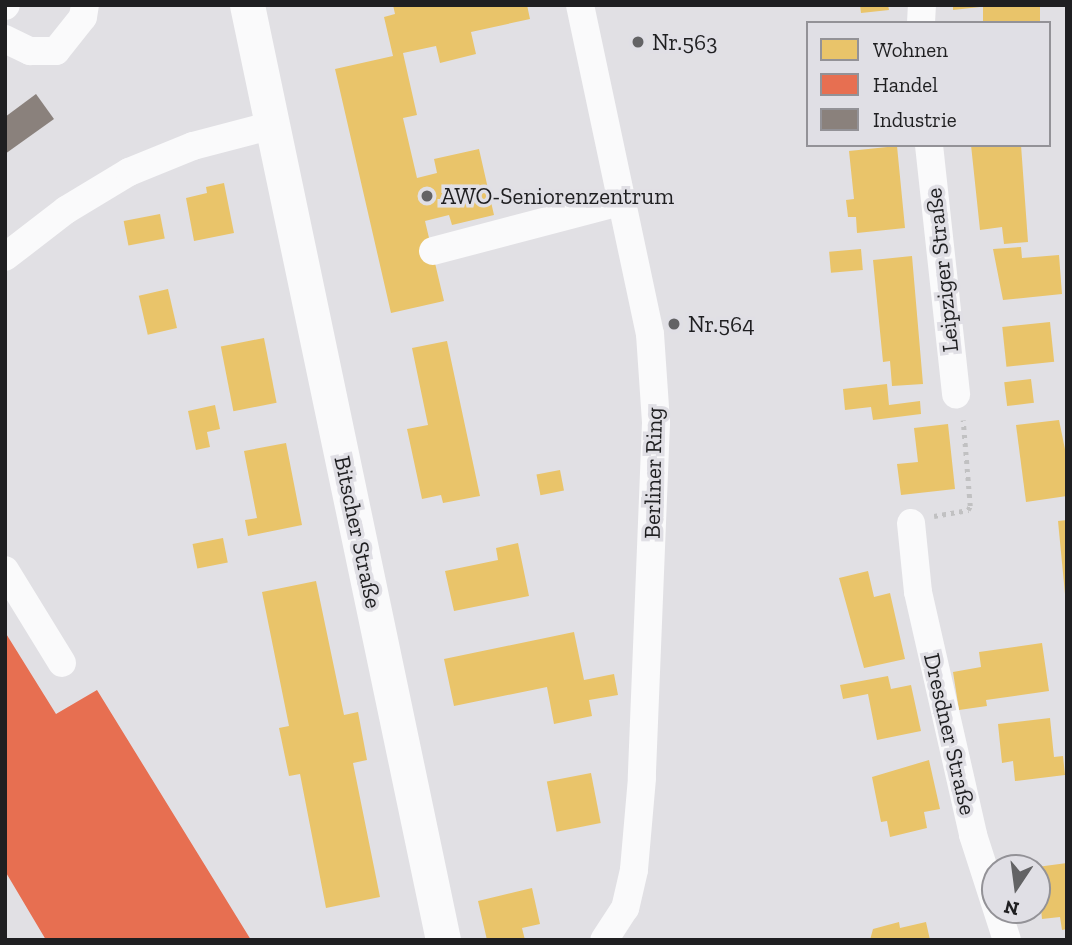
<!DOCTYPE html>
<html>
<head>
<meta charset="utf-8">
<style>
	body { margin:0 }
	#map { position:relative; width:1072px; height:945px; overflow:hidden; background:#e1e0e4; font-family:"Zilla Slab",serif }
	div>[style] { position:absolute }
	.homes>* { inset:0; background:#e9c46a; transform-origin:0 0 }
	.shops>* { inset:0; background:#e76f51 }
	.industry>* { inset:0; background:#8a817c }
	.path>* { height:4.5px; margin-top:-2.25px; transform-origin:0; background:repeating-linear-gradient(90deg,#c1c1c2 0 3.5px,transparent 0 8.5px) }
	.minor>* { height:28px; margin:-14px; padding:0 14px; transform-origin:14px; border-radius:14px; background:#fafafb }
	.major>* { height:35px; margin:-17.5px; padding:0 17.5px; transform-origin:17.5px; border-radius:17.5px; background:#fafafb }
	.dots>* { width:19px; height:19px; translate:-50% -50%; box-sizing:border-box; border:4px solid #e0dfe5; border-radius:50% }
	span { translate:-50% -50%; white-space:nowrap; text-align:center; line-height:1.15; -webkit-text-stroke:7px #e0dfe5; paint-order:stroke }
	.poi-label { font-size:23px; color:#1f1f21 }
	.left { translate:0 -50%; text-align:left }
	.street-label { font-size:23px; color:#1f1f21 }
	.frame { position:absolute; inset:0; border:7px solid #1f1f21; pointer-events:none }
	.legend { position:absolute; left:806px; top:21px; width:245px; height:126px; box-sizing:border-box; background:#e0dfe5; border:2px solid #939297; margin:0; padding:9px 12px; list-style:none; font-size:21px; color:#1f1f21 }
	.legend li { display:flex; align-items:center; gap:14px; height:35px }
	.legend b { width:35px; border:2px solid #939297 }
	.north { position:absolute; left:981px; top:854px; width:70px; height:70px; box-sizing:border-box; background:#e0dfe5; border:2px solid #939297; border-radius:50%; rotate:193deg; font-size:19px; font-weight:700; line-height:28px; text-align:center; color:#1f1f21 }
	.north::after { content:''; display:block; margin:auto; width:24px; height:32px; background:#636365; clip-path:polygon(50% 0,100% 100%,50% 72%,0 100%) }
</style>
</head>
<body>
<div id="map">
	<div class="homes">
		<div style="clip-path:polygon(393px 5px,527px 5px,530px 19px,471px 32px,476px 54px,440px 63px,436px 46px,403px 53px,417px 115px,403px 118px,417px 178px,437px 173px,434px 159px,479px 149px,494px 215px,452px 225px,449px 215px,425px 221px,444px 301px,391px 313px,335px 69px,393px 56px,384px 17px,395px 14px)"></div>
		<div style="clip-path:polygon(860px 5px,888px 5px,889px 10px,861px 13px)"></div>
		<div style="clip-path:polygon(953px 5px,980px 5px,980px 7px,953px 10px)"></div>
		<div style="left:983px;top:5px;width:57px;height:18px"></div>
		<div style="clip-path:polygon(971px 145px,1021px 145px,1028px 242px,1004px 244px,1002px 227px,980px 230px)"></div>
		<div style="clip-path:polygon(897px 146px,905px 228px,857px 233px,856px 217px,848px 217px,846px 200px,854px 199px,849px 151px)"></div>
		<div style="clip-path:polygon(224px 183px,234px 233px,194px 241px,186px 198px,207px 193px,206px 187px)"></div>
		<div style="left:160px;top:214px;width:25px;height:37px;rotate:79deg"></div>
		<div style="clip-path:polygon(1021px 247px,1022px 258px,1059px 255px,1062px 294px,1003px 300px,993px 249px)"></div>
		<div style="left:861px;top:249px;width:21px;height:32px;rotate:85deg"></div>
		<div style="clip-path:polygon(912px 256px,923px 384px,892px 386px,890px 361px,883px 362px,873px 260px)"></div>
		<div style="left:168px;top:289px;width:40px;height:30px;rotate:77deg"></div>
		<div style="left:1050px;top:322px;width:40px;height:48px;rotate:84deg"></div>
		<div style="left:264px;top:338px;width:66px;height:44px;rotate:79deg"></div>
		<div style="clip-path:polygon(447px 341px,480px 496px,443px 503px,441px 495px,422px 499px,407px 429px,428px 425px,412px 348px)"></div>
		<div style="left:1031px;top:379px;width:24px;height:27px;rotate:83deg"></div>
		<div style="clip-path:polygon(887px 384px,889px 405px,920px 401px,921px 414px,873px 420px,871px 407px,845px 410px,843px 389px)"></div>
		<div style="clip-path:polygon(215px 405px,220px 429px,207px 432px,210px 447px,196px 450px,188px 411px)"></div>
		<div style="clip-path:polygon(1059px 420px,1067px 459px,1067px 496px,1026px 502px,1016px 425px)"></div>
		<div style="clip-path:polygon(948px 424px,955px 489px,901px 495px,897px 464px,918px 462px,914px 428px)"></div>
		<div style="clip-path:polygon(286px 443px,302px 525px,248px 536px,245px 520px,257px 518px,244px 451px)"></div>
		<div style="left:560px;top:470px;width:21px;height:24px;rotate:79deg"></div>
		<div style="clip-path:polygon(1067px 520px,1067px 594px,1065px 594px,1058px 521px)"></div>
		<div style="left:223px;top:538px;width:25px;height:31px;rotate:79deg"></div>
		<div style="clip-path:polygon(518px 543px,529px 596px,454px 611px,445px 571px,498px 560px,496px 548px)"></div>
		<div style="clip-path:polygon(868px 571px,874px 597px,890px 593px,905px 659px,864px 668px,839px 578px)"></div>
		<div style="clip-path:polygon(316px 581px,344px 715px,358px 712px,367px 760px,353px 763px,380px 897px,326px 908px,300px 774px,289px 776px,279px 728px,289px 726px,262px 592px)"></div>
		<div style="clip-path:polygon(574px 632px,584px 680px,614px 674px,618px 695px,589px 700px,592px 716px,554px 724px,547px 687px,454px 706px,444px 659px)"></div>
		<div style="clip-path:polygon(1042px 643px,1049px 691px,986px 700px,987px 706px,959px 710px,953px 672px,981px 667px,979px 652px)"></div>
		<div style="clip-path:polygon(888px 676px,891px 689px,911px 685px,921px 731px,877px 740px,868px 694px,843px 699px,840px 685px)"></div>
		<div style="clip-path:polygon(1050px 718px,1054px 757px,1063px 756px,1065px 775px,1015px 781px,1013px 761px,1002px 763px,998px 724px)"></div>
		<div style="clip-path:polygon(929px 760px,940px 809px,924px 812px,927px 828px,890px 837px,887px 821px,881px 822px,872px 777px)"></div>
		<div style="left:591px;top:773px;width:51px;height:45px;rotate:79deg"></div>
		<div style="clip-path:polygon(1067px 863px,1067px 929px,1062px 930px,1060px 917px,1042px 919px,1037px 867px)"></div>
		<div style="clip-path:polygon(532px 888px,540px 924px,522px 928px,525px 940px,487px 940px,478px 901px)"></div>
		<div style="clip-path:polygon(899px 922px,900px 928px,926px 922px,930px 940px,870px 940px,873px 929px)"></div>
	</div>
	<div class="shops">
		<div style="clip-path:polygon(5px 632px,56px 714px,97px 690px,251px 940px,46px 940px,5px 871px)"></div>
	</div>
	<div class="industry">
		<div style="clip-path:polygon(36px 94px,54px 119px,5px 154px,5px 117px)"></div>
	</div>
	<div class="path">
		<div style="left:934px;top:516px;width:35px;rotate:-10deg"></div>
		<div style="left:968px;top:510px;width:4px;rotate:-63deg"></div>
		<div style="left:970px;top:506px;width:86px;rotate:-94.7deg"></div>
	</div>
	<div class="minor">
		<div style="left:580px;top:5px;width:336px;rotate:78deg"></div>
		<div style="left:650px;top:334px;width:89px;rotate:86.1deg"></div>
		<div style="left:656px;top:423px;width:355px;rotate:92.3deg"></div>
		<div style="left:642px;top:778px;width:92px;rotate:95deg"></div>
		<div style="left:634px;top:870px;width:39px;rotate:103deg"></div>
		<div style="left:625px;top:908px;width:38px;rotate:123deg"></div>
		<div style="left:5px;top:6px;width:1px;rotate:-45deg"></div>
		<div style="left:921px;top:23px;width:18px;rotate:-87deg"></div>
		<div style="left:5px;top:39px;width:28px;rotate:26deg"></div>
		<div style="left:30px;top:51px;width:26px"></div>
		<div style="left:56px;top:51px;width:43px;rotate:-51.5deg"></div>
		<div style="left:83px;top:17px;width:12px;rotate:-81deg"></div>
		<div style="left:929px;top:145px;width:251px;rotate:83.8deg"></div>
		<div style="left:433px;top:251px;width:197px;rotate:-14.7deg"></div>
		<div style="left:5px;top:257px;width:77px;rotate:-37.6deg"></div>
		<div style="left:66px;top:210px;width:74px;rotate:-31.1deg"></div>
		<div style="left:129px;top:172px;width:69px;rotate:-22.1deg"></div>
		<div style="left:193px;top:146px;width:83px;rotate:-14.7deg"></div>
		<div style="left:911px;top:523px;width:69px;rotate:84.2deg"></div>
		<div style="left:918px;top:592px;width:249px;rotate:77.2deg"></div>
		<div style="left:973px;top:835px;width:110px;rotate:72.1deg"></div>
		<div style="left:5px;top:570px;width:109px;rotate:58.5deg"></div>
	</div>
	<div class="major">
		<div style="left:247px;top:5px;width:955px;rotate:78.16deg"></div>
	</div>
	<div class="dots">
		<div style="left:638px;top:42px;background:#636365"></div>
		<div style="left:427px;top:196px;background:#636365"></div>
		<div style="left:674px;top:324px;background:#636365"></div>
	</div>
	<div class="poi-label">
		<span class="left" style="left:652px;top:42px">Nr.563</span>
		<span class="left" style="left:441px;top:196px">AWO-Seniorenzentrum</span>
		<span class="left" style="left:688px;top:324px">Nr.564</span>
	</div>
	<div class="street-label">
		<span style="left:942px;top:270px;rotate:-96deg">Leipziger Straße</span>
		<span style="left:653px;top:473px;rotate:-89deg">Berliner Ring</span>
		<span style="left:358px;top:532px;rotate:78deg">Bitscher Straße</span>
		<span style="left:950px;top:734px;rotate:77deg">Dresdner Straße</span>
	</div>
	<div class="frame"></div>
	<ul class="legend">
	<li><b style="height:19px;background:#e9c46a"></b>Wohnen</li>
	<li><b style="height:19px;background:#e76f51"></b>Handel</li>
	<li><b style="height:19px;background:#8a817c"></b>Industrie</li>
	</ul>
	<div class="north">N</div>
</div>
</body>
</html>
